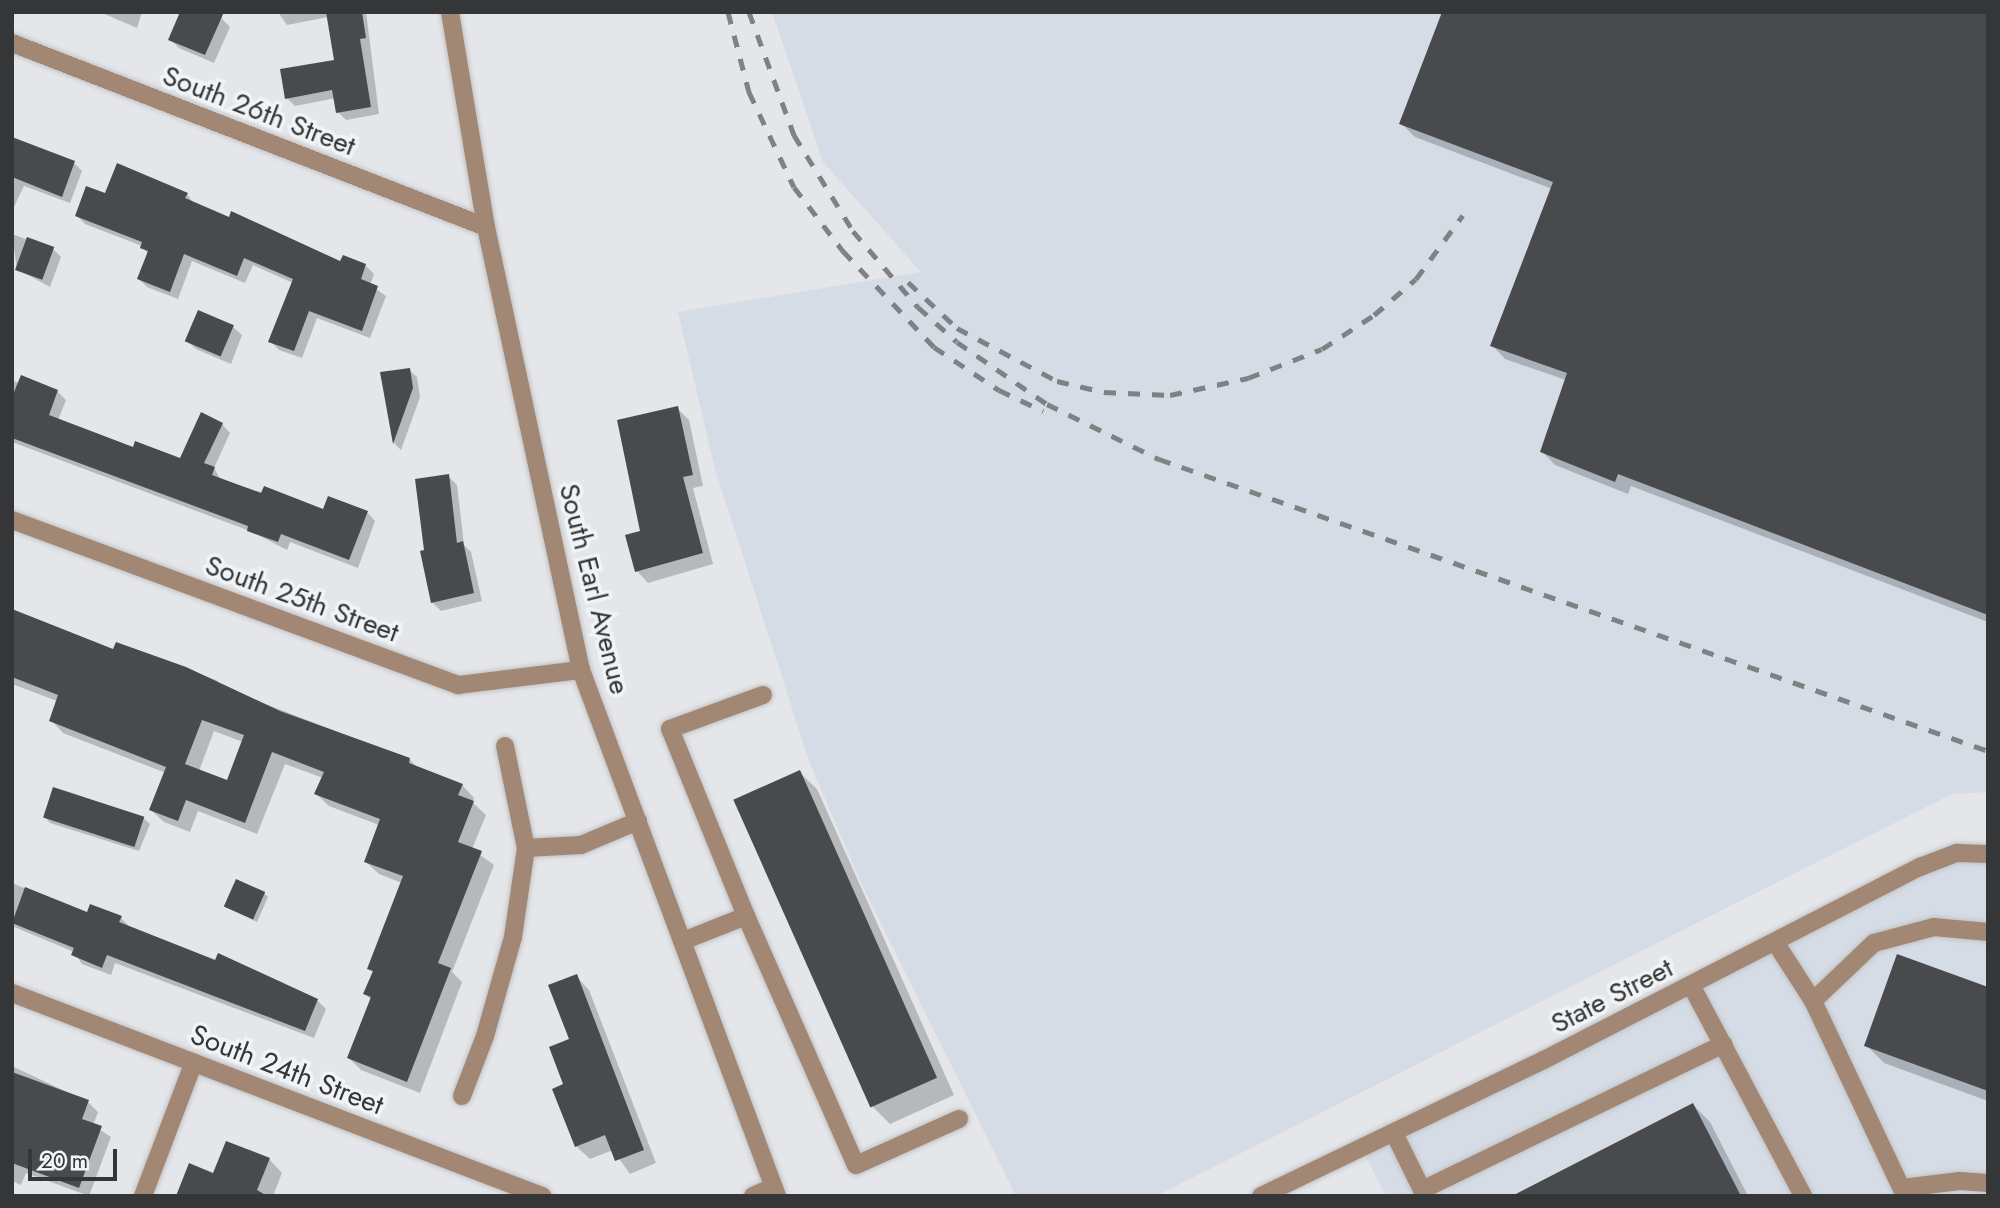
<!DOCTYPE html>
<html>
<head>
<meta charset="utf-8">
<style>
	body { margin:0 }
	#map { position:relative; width:2000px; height:1208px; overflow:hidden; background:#e4e6e9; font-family:Jost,sans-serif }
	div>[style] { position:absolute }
	.built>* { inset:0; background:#d5dce5 }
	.shadow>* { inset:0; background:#0003 }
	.building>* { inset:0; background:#494a4d; transform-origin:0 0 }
	.roads { filter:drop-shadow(0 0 2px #c1c3c5) drop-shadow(0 0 2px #c1c3c5) }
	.minor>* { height:18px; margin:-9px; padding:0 9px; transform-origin:9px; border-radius:9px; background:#a28774 }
	.rail>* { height:5px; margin-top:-2.5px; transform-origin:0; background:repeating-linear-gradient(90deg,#808183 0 12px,transparent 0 24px) }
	span { translate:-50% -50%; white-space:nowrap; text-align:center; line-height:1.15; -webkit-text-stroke:7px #f1f4f6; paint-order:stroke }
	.street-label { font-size:28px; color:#353637 }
	.frame { position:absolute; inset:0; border:14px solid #353637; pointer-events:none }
	.scale { position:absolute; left:28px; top:1149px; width:89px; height:32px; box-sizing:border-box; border:4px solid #353637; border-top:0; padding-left:9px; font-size:21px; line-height:24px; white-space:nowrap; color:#353637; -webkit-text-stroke:5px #f1f4f6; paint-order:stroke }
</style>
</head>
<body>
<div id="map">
	<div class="built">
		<div style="clip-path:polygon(772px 12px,1988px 12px,1988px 792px,1952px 794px,1156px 1196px,1016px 1196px,862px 885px,809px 761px,715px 469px,678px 312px,921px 272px,823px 162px)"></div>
		<div style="clip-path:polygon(1988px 854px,1988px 1196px,1386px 1196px,1361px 1148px,1920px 867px)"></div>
	</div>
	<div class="shadow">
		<div style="clip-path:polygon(100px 12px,142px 12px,137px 28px)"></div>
		<div style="clip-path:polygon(278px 12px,366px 12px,379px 114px,346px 120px,338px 112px,336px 98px,295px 106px,287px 98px,336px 61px,328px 17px,287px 25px)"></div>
		<div style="clip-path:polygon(1988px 12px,1988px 622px,1631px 486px,1628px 494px,1555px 465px,1542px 451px,1566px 380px,1505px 359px,1492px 345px,1552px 189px,1415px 137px,1401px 123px)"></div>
		<div style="clip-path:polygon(221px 18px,230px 27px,214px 63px,179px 48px,171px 40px)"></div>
		<div style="clip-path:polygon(12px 139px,74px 163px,82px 171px,70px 203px,24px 186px,12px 211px)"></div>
		<div style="clip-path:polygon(187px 194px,194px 204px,341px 263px,365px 265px,374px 274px,370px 285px,386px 296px,370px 338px,317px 318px,302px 358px,279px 350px,270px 341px,293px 283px,253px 265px,245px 283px,192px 261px,178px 299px,147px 287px,139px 279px,148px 254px,142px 246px,85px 224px,77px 216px,106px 195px)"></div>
		<div style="clip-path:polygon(12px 234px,53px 249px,61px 257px,50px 287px,17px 269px)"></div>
		<div style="clip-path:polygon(199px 312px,233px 327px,242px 335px,231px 364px,196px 349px,187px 341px)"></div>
		<div style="clip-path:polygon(409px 370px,417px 377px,420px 397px,401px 450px,394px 443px,382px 373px)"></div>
		<div style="clip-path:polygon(12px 381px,57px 391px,66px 400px,58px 420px,134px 449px,181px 460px,222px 424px,230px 433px,214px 468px,221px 480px,324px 511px,367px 512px,375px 521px,358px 568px,290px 542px,287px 550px,250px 531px,12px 442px)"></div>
		<div style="clip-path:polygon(677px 408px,689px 420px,703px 486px,693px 488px,713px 564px,648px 583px,637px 571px,642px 532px)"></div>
		<div style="clip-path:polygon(448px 476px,457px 485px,464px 545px,471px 552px,482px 601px,441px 611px,432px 602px,426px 552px)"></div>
		<div style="clip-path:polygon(evenodd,12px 612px,114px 651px,117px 644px,216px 680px,224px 688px,410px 760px,418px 768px,462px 785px,474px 798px,472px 802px,486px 815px,472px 849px,494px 865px,452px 972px,462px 982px,420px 1093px,361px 1070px,349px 1058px,371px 1000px,366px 994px,374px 973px,369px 969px,402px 883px,379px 874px,366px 862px,379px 825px,329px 806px,316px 794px,323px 778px,285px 764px,257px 834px,198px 811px,190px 832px,164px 822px,151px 810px,166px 773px,63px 733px,51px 720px,57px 701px,12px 684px,12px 612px,214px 731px,243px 742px,228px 782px,199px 771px,214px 731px)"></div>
		<div style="clip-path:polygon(799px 772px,817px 789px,954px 1095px,890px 1124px,872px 1106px)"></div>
		<div style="clip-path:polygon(44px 816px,143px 818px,150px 824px,139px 851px,50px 823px)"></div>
		<div style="clip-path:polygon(12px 883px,88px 915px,121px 918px,129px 926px,317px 1000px,326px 1009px,314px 1038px,115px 963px,111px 975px,82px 964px,74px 952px,12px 926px)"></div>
		<div style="clip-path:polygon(264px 893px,268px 897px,257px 922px,226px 907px)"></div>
		<div style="clip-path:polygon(576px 976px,589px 990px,656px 1163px,630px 1174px,613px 1150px,590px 1159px,576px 1146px,565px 1085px)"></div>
		<div style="clip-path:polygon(1988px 989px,1988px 1101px,1884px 1063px,1866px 1045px)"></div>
		<div style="clip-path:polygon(12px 1066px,88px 1102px,98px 1112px,93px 1125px,111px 1137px,89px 1196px,26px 1173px,21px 1185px,12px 1181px)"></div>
		<div style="clip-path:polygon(1693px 1105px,1710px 1122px,1748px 1196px,1516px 1196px)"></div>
		<div style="clip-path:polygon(269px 1159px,282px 1173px,273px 1196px,178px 1196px,214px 1175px)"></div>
	</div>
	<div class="building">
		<div style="clip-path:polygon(180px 12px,224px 12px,205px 55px,168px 40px)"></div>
		<div style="clip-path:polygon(326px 12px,362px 12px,366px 38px,360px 39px,371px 107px,336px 113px,332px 90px,285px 99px,280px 69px,334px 60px)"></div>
		<div style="clip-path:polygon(1442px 12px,1988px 12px,1988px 615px,1618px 474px,1615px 482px,1540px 452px,1567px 373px,1490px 346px,1553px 182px,1399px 124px)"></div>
		<div style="clip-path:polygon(12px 137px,75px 161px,62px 197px,12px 177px)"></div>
		<div style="clip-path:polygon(117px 163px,188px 193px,185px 198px,229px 217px,231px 211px,340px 261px,343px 255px,366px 264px,361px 279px,378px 286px,362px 331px,309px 311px,294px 351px,268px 342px,293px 279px,244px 258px,237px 276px,184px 254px,170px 292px,137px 279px,148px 251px,140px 248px,142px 242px,75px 216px,86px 186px,105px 193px)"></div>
		<div style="left:27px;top:237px;width:29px;height:35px;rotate:20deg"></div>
		<div style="left:198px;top:310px;width:39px;height:34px;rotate:23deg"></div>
		<div style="clip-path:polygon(410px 368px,413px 388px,393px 444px,380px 372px)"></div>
		<div style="clip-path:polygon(21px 375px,58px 390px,49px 415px,133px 447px,135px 441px,180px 458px,201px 412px,223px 423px,204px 463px,215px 467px,212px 475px,261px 493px,264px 486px,323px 509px,328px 496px,368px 511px,349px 560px,281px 534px,278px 542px,247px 531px,248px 526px,12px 438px,12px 397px)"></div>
		<div style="clip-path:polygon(678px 406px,693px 475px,683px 477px,703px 553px,635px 572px,625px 535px,640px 531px,617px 420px)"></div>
		<div style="clip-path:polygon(449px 474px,457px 543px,463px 541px,474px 593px,431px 603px,420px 551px,424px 550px,415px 479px)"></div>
		<div style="clip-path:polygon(evenodd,12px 609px,113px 649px,116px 642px,186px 667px,280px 711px,410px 758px,409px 763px,463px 784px,458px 795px,474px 801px,458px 842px,482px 851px,438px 963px,451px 968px,407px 1082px,347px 1058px,371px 997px,363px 994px,373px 971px,367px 969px,403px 876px,364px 862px,380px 819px,314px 794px,324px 772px,272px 752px,245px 823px,186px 800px,178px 821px,149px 810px,166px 767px,49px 721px,58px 695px,12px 677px,12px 609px,202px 720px,244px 735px,227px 780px,185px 764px,202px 720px)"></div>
		<div style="left:800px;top:770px;width:337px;height:73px;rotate:66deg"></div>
		<div style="left:53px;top:787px;width:96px;height:32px;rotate:18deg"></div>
		<div style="left:236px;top:879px;width:32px;height:30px;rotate:24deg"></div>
		<div style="clip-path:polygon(25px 887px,87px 912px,90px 904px,122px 916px,119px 922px,215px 960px,218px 953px,318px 999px,305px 1031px,107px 955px,102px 968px,71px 955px,74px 948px,12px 923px)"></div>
		<div style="clip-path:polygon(1897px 954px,1988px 987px,1988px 1091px,1864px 1046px)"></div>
		<div style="clip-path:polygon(577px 974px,644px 1150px,615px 1161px,605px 1135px,575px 1147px,552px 1089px,563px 1084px,549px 1047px,569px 1039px,548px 985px)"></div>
		<div style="clip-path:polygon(12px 1072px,89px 1100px,82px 1119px,102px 1126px,79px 1188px,12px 1163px)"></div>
		<div style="clip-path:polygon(1693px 1103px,1741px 1196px,1512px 1196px)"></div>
		<div style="clip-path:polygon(226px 1141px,270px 1158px,257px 1190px,267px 1196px,176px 1196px,189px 1163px,213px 1173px)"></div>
	</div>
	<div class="roads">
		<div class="minor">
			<div style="left:450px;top:12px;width:218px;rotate:80.5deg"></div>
			<div style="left:486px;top:227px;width:453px;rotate:77.9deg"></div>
			<div style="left:581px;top:670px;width:561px;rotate:69.56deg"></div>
			<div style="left:12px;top:43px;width:508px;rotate:21.22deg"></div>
			<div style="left:12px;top:520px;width:476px;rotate:20.3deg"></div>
			<div style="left:458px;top:685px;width:124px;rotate:-7deg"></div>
			<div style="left:505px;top:746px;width:104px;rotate:78.4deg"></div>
			<div style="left:526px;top:848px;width:55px;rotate:-3.1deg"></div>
			<div style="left:581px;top:845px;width:62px;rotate:-22.8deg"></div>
			<div style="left:746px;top:916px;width:272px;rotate:66.2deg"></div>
			<div style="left:856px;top:1165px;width:113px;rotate:-24.1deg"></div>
			<div style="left:683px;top:941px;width:68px;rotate:-21.6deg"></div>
			<div style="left:746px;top:916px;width:202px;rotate:-112.1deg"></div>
			<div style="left:670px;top:729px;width:99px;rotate:-20.1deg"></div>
			<div style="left:1775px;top:942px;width:70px;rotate:57.2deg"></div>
			<div style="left:1813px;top:1001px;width:216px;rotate:64.7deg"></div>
			<div style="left:1691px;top:985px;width:239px;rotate:62deg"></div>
			<div style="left:12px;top:993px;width:568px;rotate:20.96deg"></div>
			<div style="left:1813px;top:1001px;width:84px;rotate:-43.6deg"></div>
			<div style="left:1874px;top:943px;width:62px;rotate:-14.9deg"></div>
			<div style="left:1934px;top:927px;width:54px;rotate:5.3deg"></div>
			<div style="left:462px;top:1096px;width:64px;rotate:-69deg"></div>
			<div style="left:485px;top:1036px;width:103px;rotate:-74.2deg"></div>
			<div style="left:513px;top:937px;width:90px;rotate:-81.7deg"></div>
			<div style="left:1394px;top:1133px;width:70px;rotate:63.8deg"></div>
			<div style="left:1902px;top:1188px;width:58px;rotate:-6.9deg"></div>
			<div style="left:1960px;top:1181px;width:28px;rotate:4deg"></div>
			<div style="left:1422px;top:1190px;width:335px;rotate:-25.8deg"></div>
			<div style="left:143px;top:1196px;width:143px;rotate:-69.2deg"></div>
			<div style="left:753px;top:1196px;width:22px;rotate:-24deg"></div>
			<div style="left:1261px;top:1196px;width:314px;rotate:-25.7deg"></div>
			<div style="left:1544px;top:1060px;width:423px;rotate:-27.2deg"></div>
			<div style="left:1920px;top:867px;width:40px;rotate:-21deg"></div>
			<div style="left:1957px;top:853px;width:31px;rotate:2deg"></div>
		</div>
	</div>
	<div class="rail">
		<div style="left:728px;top:12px;width:83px;rotate:75.3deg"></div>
		<div style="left:749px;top:92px;width:105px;rotate:64.7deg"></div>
		<div style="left:794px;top:187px;width:81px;rotate:52.6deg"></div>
		<div style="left:843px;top:251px;width:132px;rotate:46.5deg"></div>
		<div style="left:934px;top:347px;width:78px;rotate:33.5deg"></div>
		<div style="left:999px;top:390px;width:49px;rotate:25.5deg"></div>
		<div style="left:749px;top:12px;width:131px;rotate:69.9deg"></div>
		<div style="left:794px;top:135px;width:113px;rotate:58.4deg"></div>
		<div style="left:853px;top:231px;width:100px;rotate:49.5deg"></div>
		<div style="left:918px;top:307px;width:52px;rotate:41.9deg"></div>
		<div style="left:957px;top:342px;width:109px;rotate:34.6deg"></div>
		<div style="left:1047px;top:404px;width:125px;rotate:26.2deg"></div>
		<div style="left:1159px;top:459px;width:879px;rotate:19.4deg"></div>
		<div style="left:908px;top:282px;width:67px;rotate:43.2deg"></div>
		<div style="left:957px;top:328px;width:113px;rotate:27.9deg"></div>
		<div style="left:1057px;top:381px;width:48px;rotate:13.2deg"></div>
		<div style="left:1104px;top:392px;width:66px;rotate:2.6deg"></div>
		<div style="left:1170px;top:395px;width:80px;rotate:-12.3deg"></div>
		<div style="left:1248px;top:378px;width:79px;rotate:-21.4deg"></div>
		<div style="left:1322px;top:349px;width:62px;rotate:-33.2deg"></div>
		<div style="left:1374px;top:315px;width:55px;rotate:-40.6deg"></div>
		<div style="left:1416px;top:279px;width:79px;rotate:-53.7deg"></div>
	</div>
	<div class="street-label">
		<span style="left:259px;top:111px;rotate:21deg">South 26th Street</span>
		<span style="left:594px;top:589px;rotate:76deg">South Earl Avenue</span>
		<span style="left:302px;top:599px;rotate:20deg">South 25th Street</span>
		<span style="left:1612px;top:996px;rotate:-27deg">State Street</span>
		<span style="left:287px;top:1070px;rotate:21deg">South 24th Street</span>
	</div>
	<div class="frame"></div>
	<div class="scale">20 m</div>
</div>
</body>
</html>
